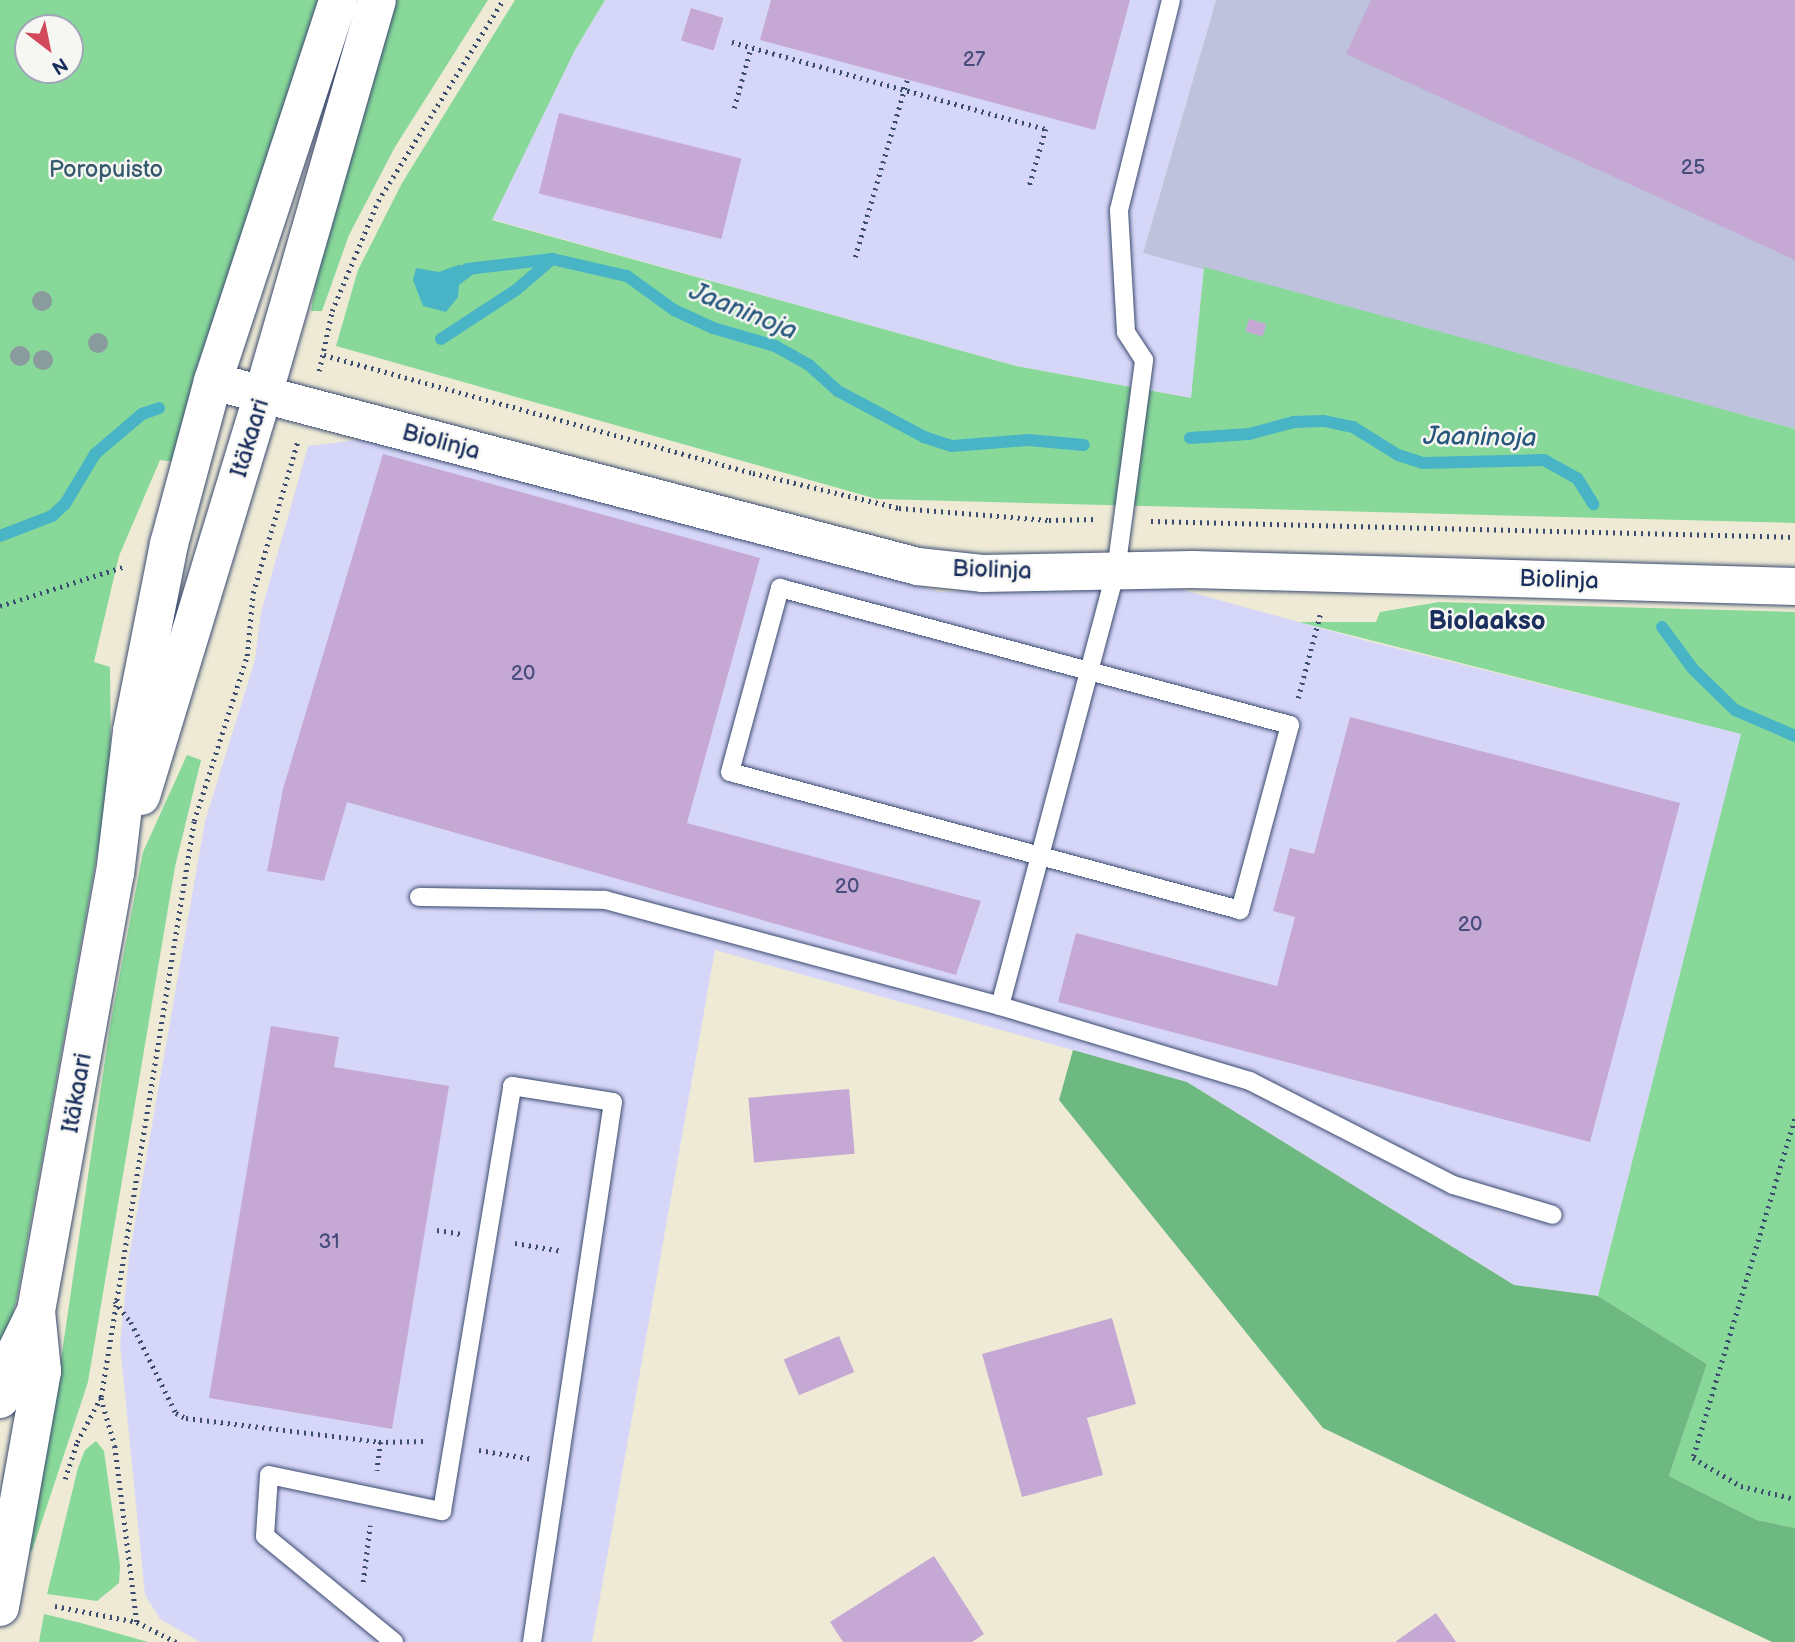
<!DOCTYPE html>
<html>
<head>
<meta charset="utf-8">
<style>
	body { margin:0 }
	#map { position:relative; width:1795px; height:1642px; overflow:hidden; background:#eeead5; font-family:"Balsamiq Sans",sans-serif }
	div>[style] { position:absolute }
	.built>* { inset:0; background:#d6d7f8 }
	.industrial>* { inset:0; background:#bec2dd }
	.green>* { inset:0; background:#88d999 }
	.forest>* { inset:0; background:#6eb981 }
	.water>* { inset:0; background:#48b4c5 }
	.stream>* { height:12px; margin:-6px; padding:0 6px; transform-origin:6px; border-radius:6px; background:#48b4c5 }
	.building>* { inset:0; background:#c5a8d4; transform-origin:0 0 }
	.path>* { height:4.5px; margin-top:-2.25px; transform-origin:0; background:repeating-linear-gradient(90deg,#3b4b70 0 2px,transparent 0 7px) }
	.roads { filter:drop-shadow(0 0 2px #3b4b70) drop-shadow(0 0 2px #3b4b70) }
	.service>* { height:18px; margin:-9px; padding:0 9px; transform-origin:9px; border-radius:9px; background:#fff }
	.minor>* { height:37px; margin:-18.5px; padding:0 18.5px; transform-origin:18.5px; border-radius:18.5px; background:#fff }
	.tertiary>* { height:38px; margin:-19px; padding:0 19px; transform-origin:19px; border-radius:19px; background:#fff }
	.trees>* { width:20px; height:20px; margin:-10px; border-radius:50%; background:#899b9c }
	span { translate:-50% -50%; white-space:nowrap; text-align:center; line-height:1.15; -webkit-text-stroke:5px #f6f6f2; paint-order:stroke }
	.number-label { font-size:21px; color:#464d7c }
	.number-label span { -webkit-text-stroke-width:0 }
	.park-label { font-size:24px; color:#365a6d }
	.street-label { font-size:24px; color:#1b2f5e }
	.water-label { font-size:26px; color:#28577d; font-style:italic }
	.neighbourhood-label { font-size:26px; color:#1b2f5e; font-weight:700 }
	.north { position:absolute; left:14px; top:14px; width:70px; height:70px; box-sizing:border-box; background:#f6f6f2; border:2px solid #9ea6b7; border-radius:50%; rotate:148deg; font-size:19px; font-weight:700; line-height:28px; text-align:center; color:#1b2f5e }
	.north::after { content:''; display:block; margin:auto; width:24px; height:32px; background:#d1495b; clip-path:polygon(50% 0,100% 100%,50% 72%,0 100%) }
</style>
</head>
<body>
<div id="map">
	<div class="built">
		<div style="clip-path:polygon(605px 0,1216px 0,1143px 253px,1204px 267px,1192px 398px,1016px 366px,491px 219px,575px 50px)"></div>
		<div style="clip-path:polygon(366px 439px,941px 592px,1158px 583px,1367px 641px,1742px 734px,1598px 1296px,1514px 1285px,1187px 1082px,715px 950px,592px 1642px,200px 1642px,160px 1619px,145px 1595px,120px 1344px,129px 1257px,205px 821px,255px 660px,261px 612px,308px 446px)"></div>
	</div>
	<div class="industrial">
		<div style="clip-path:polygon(1216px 0,1795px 0,1795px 429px,1143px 253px)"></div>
	</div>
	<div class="green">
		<div style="clip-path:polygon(evenodd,0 0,328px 0,175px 462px,160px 460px,119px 556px,94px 662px,110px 667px,111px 777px,17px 1298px,0 1362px,0 0,28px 28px,70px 28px,70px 70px,28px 70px,28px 28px)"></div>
		<div style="clip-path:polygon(393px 0,488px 0,395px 147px,349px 235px,322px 311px,311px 311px,326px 220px)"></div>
		<div style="clip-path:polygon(515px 0,605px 0,575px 50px,492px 220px,1016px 366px,1191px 398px,1204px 267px,1795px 429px,1795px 523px,877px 499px,336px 346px,358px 270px,402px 183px)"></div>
		<div style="clip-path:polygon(1439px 602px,1795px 612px,1795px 1528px,1757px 1520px,1669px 1476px,1707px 1364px,1598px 1296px,1741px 734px,1299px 622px,1376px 622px,1380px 612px)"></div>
		<div style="clip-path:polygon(187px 755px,201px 760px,175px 867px,88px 1382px,32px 1551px,27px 1549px,58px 1380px,110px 1026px,143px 852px)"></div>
		<div style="clip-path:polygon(96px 1441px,104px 1451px,120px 1565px,119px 1583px,97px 1601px,47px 1594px,78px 1468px,85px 1450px)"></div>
		<div style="clip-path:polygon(44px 1614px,81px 1623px,148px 1642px,39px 1642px)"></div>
	</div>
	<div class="forest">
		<div style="clip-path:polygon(1073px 1050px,1187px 1082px,1514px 1285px,1598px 1296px,1707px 1364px,1669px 1476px,1757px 1520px,1795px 1528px,1795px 1642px,1772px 1642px,1323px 1428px,1059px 1100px)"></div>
	</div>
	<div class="water">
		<div style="clip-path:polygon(458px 265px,483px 267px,459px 285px,458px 297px,446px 312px,423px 306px,413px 280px,416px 268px,439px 272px)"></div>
	</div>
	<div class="stream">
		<div style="left:467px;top:269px;width:86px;rotate:-6.7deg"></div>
		<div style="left:441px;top:339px;width:90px;rotate:-33.2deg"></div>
		<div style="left:516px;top:290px;width:48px;rotate:-40.7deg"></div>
		<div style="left:552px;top:259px;width:77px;rotate:12.8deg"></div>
		<div style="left:627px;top:276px;width:58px;rotate:35.9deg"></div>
		<div style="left:674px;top:310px;width:43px;rotate:24.8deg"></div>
		<div style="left:713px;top:328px;width:65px;rotate:16.2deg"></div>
		<div style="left:775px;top:346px;width:39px;rotate:29deg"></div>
		<div style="left:809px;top:365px;width:39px;rotate:42deg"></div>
		<div style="left:838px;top:391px;width:98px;rotate:28.1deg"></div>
		<div style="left:924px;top:437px;width:29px;rotate:18deg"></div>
		<div style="left:952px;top:446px;width:76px;rotate:-4.5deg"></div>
		<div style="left:1028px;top:440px;width:56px;rotate:5.1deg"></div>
		<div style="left:1190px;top:438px;width:59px;rotate:-3.9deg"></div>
		<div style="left:1249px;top:434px;width:47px;rotate:-14.9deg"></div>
		<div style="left:1294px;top:422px;width:30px;rotate:-2deg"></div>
		<div style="left:1324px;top:421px;width:30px;rotate:12deg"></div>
		<div style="left:1353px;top:427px;width:53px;rotate:31.9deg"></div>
		<div style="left:1398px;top:455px;width:26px;rotate:18deg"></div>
		<div style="left:1423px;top:463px;width:121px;rotate:-1.4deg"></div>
		<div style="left:1544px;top:460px;width:38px;rotate:29deg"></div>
		<div style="left:1577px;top:478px;width:31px;rotate:58deg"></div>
		<div style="left:0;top:536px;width:56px;rotate:-21deg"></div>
		<div style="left:52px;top:516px;width:18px;rotate:-43deg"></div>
		<div style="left:65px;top:504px;width:58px;rotate:-59deg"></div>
		<div style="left:95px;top:454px;width:62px;rotate:-40.4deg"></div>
		<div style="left:142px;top:414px;width:18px;rotate:-19deg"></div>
		<div style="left:1662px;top:627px;width:52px;rotate:53.6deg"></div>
		<div style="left:1693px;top:669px;width:59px;rotate:44.3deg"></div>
		<div style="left:1735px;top:710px;width:65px;rotate:23.4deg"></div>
	</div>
	<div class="building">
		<div style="clip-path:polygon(771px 0,1130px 0,1095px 130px,760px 40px)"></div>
		<div style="clip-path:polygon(1371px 0,1795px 0,1795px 260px,1346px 54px)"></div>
		<div style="left:691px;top:8px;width:34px;height:34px;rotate:17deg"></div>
		<div style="left:559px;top:113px;width:188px;height:83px;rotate:14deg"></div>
		<div style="left:1249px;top:319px;width:18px;height:13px;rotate:16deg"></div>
		<div style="clip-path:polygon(383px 454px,760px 558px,687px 823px,981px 901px,956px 975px,347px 802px,324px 881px,267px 871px,283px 789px)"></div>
		<div style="clip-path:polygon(1350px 717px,1680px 803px,1590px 1142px,1058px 1002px,1076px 933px,1277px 986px,1295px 917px,1273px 911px,1290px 848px,1314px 854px)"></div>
		<div style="clip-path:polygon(271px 1026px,339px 1037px,334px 1067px,449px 1086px,392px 1429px,209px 1398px)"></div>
		<div style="left:849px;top:1089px;width:65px;height:101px;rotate:85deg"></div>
		<div style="clip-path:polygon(1112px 1318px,1136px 1404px,1087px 1418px,1103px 1475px,1022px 1497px,982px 1354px)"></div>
		<div style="left:839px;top:1336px;width:39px;height:60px;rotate:67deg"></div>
		<div style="clip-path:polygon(934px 1556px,984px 1634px,972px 1642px,843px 1642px,830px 1622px)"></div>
		<div style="clip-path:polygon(1436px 1613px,1456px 1642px,1395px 1642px)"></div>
	</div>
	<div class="path">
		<div style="left:732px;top:42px;width:326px;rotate:15.5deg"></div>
		<div style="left:1046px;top:129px;width:61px;rotate:106.1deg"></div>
		<div style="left:734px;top:108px;width:63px;rotate:-74.4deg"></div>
		<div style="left:855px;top:257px;width:184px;rotate:-73.6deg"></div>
		<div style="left:324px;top:355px;width:445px;rotate:15.4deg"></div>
		<div style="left:753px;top:473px;width:150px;rotate:13.5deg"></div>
		<div style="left:899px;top:508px;width:150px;rotate:4.6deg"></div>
		<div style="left:1049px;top:520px;width:48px;rotate:-1.2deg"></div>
		<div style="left:319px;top:371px;width:61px;rotate:-77.8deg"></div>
		<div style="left:332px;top:311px;width:119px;rotate:-67.3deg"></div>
		<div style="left:378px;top:201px;width:237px;rotate:-58.1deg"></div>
		<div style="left:1151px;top:521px;width:644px;rotate:1.42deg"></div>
		<div style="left:0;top:606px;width:129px;rotate:-17.6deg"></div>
		<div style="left:1298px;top:698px;width:86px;rotate:-75.2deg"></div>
		<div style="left:1795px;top:1119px;width:354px;rotate:106.7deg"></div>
		<div style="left:1693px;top:1458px;width:56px;rotate:30.3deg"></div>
		<div style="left:1741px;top:1486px;width:56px;rotate:13.5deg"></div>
		<div style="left:437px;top:1230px;width:25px;rotate:9deg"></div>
		<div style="left:515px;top:1243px;width:48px;rotate:9.7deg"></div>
		<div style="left:115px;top:1301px;width:26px;rotate:53deg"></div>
		<div style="left:131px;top:1322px;width:102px;rotate:63.7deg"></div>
		<div style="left:176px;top:1413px;width:11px;rotate:27deg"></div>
		<div style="left:186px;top:1418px;width:196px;rotate:7deg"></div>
		<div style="left:381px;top:1442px;width:29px;rotate:98deg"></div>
		<div style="left:101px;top:1398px;width:50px;rotate:73.7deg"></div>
		<div style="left:115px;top:1446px;width:177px;rotate:82.9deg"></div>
		<div style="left:379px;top:1442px;width:47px;rotate:-1.2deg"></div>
		<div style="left:479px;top:1450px;width:55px;rotate:9.5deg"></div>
		<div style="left:65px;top:1479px;width:39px;rotate:-72deg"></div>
		<div style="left:77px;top:1442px;width:51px;rotate:-61.9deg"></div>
		<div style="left:101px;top:1397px;width:583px;rotate:-80.83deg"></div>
		<div style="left:194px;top:821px;width:173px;rotate:-72.2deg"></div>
		<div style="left:247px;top:656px;width:63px;rotate:-84.6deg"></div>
		<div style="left:253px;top:593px;width:159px;rotate:-73.6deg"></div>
		<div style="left:363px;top:1582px;width:57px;rotate:-83deg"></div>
		<div style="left:55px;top:1606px;width:84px;rotate:11deg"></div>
		<div style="left:137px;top:1622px;width:44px;rotate:27.1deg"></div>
	</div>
	<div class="roads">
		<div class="service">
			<div style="left:780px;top:588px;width:528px;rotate:15.04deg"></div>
			<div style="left:1290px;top:725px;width:192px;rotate:105.1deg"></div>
			<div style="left:1240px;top:910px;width:528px;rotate:-164.86deg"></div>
			<div style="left:730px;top:772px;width:191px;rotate:-74.8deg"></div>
			<div style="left:419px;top:897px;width:186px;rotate:0.9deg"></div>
			<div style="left:605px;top:900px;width:409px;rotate:15deg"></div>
			<div style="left:1000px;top:1006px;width:261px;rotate:16.7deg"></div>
			<div style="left:1250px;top:1081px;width:228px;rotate:27.1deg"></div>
			<div style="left:1453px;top:1185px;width:104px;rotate:16.7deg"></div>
			<div style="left:1000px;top:1006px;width:450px;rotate:-75.1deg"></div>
			<div style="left:1116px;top:571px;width:213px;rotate:-82.4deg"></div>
			<div style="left:1144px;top:360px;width:33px;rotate:-123deg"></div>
			<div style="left:1126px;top:332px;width:122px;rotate:-93.3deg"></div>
			<div style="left:1119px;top:210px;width:216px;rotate:-76.1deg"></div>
			<div style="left:394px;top:1642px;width:167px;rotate:-140.6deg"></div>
			<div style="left:265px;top:1536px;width:61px;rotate:-86.2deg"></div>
			<div style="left:269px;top:1475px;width:177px;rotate:11.8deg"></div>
			<div style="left:442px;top:1511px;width:431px;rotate:-80.6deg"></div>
			<div style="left:512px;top:1086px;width:102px;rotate:9deg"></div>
			<div style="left:613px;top:1102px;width:546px;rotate:98.53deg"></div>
		</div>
		<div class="minor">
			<div style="left:213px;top:381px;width:728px;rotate:14.72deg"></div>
			<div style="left:917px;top:566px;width:65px;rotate:6.1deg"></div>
			<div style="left:982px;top:573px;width:210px;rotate:-1.1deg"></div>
			<div style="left:1192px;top:569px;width:603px;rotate:1.61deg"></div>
		</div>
		<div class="tertiary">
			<div style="left:141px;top:796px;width:419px;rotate:-73.1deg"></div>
			<div style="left:263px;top:395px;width:411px;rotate:-73.9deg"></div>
			<div style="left:0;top:1399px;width:43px;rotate:-72.4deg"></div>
			<div style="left:13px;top:1358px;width:52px;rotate:-63.9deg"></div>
			<div style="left:36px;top:1311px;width:444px;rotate:-79.8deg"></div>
			<div style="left:115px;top:874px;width:144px;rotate:-83.2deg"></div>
			<div style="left:132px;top:731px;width:191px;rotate:-78.8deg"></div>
			<div style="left:169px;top:544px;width:169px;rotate:-74.9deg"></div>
			<div style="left:213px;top:381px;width:401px;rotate:-71.8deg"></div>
			<div style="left:0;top:1607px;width:240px;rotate:-79.9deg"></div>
			<div style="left:42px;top:1371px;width:60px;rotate:-95.7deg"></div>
		</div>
	</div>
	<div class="trees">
		<div style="left:42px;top:301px"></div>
		<div style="left:98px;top:343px"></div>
		<div style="left:20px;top:356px"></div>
		<div style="left:43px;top:360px"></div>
	</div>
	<div class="number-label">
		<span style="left:974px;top:60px">27</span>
		<span style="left:1693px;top:168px">25</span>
		<span style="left:523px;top:674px">20</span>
		<span style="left:847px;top:887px">20</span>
		<span style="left:1470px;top:925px">20</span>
		<span style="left:329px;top:1242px">31</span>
	</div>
	<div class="park-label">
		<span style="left:106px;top:170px">Poropuisto</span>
	</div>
	<div class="street-label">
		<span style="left:250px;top:438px;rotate:-73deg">Itäkaari</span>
		<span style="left:441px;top:442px;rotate:15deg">Biolinja</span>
		<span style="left:992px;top:570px;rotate:2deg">Biolinja</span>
		<span style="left:1559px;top:580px;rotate:2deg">Biolinja</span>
		<span style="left:77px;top:1093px;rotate:-80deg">Itäkaari</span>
	</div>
	<div class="water-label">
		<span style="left:743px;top:312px;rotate:22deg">Jaaninoja</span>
		<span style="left:1480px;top:438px;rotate:1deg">Jaaninoja</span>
	</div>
	<div class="neighbourhood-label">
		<span style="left:1487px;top:622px">Biolaakso</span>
	</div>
	<div class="north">N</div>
</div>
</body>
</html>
